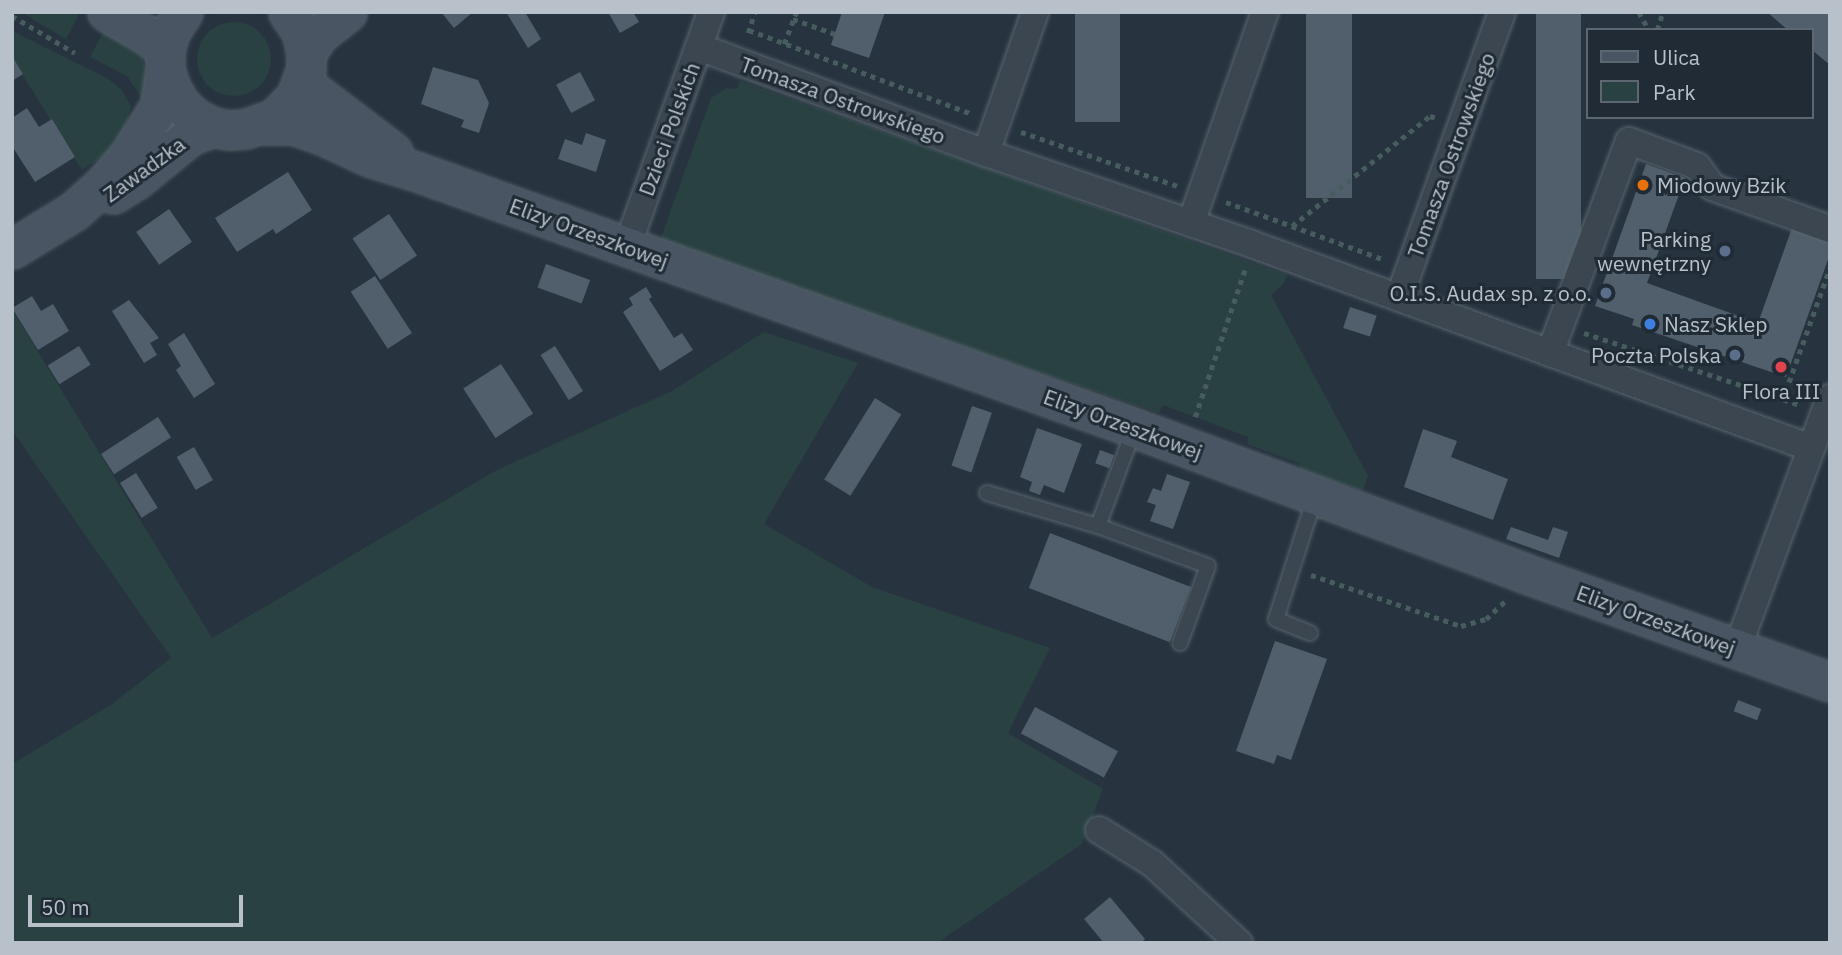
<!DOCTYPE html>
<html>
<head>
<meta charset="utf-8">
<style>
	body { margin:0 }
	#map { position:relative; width:1842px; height:955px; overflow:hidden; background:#273440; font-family:"IBM Plex Sans",sans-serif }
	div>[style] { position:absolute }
	.green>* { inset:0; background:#294141 }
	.round { border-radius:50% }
	.building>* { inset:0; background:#505f6b; transform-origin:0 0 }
	.path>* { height:4.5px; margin-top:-2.25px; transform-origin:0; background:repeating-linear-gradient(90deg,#475d5d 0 5px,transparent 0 10px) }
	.roads { filter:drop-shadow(0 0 2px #59646d) drop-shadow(0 0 2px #59646d) }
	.lane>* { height:14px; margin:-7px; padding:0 7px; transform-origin:7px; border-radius:7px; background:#3b4650 }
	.street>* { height:26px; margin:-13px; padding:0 13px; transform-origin:13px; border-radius:13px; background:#3b4650 }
	.secondary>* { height:37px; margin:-18.5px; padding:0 18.5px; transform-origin:18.5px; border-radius:18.5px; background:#495563 }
	.dots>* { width:19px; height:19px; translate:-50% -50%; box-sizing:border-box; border:4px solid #202b35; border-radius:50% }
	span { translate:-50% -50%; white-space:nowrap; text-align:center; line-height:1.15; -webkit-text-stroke:6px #202b35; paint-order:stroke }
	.street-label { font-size:21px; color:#b8c1ca }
	.poi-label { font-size:21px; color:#b8c1ca }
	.left { translate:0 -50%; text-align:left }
	.right { translate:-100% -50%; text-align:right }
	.frame { position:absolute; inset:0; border:14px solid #b8c1ca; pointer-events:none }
	.legend { position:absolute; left:1586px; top:28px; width:228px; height:91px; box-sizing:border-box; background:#202b35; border:2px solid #5d6771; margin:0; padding:9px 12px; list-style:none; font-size:21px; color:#b8c1ca }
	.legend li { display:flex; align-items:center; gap:14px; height:35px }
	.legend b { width:35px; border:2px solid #5d6771 }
	.scale { position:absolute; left:28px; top:895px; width:215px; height:32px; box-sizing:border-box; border:4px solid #b8c1ca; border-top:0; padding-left:9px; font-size:21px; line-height:24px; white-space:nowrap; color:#b8c1ca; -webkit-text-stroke:5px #202b35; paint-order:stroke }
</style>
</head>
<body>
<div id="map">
	<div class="green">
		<div style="clip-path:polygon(21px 12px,80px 12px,66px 39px)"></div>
		<div class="round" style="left:197px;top:22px;width:74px;height:74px"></div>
		<div style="clip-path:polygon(108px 23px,136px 45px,145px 67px,148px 87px,143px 111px,141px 97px,127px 76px,90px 57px)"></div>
		<div style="clip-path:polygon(12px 31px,107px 78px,122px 90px,131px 106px,126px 127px,107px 154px,82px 170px,12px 58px)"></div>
		<div style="clip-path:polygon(740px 81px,1287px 275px,1284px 283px,1271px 295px,1368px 476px,1363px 491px,1301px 470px,1299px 463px,1247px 444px,1248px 437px,1163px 405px,1159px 413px,659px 243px,711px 98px,726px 88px,737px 89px)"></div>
		<div style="clip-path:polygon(12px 309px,212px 638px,495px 471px,672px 391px,764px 332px,858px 363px,764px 524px,872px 587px,1050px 648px,1008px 733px,1103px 789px,1082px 844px,937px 943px,12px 943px,12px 764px,112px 704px,171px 658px,12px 430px)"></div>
	</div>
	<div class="building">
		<div style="clip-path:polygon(441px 12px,473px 12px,454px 28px)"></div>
		<div style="clip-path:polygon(506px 12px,525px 12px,541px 39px,528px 48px)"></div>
		<div style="clip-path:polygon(608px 12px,633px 12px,639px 22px,620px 33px)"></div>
		<div style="clip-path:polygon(842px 12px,885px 12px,869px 58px,831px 45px)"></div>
		<div style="left:1075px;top:12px;width:45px;height:110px"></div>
		<div style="left:1306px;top:12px;width:46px;height:186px"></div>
		<div style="left:1536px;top:12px;width:45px;height:267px"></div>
		<div style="clip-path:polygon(1767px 12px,1830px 12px,1830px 65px,1812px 50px,1812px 30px,1788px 30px)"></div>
		<div style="clip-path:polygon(12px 56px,23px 74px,12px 81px)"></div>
		<div style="clip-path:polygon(433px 67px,478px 80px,489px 103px,479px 133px,461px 127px,464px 120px,421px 104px)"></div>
		<div style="left:580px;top:72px;width:32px;height:27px;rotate:62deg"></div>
		<div style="clip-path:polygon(27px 108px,39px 127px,52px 119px,75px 157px,35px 182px,12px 146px,12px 118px)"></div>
		<div style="clip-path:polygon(586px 133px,606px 140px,596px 172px,558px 159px,565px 139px,582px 145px)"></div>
		<div style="clip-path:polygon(1646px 164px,1685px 178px,1647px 283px,1758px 323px,1792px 228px,1830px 241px,1830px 254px,1786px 377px,1632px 325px,1634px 319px,1595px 306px)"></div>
		<div style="clip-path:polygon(288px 172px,312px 210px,276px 234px,273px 229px,237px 252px,215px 218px)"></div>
		<div style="left:169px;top:209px;width:40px;height:40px;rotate:55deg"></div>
		<div style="left:389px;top:214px;width:50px;height:44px;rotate:56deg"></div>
		<div style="left:546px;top:264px;width:47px;height:25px;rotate:20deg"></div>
		<div style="left:375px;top:276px;width:68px;height:29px;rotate:57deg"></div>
		<div style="clip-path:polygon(646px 287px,652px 297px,649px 299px,674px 338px,682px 333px,693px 350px,660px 371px,623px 312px,633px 305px,629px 298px)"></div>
		<div style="clip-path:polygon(32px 296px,41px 311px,53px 304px,69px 331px,38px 350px,12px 308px)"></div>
		<div style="clip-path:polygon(129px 300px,159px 338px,150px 343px,157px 355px,144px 363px,112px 311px)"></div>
		<div style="left:1350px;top:307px;width:28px;height:22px;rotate:18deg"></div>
		<div style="clip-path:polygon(184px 333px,215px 384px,194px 398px,176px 370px,181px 366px,168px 344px)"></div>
		<div style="left:79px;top:346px;width:22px;height:37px;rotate:58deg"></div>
		<div style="left:555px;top:346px;width:53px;height:17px;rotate:58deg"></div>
		<div style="left:501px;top:364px;width:59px;height:45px;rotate:57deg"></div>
		<div style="left:875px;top:398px;width:31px;height:96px;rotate:32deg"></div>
		<div style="left:972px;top:406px;width:21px;height:63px;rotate:19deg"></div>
		<div style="left:158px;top:417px;width:24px;height:68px;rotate:57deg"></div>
		<div style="clip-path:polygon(1037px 428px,1082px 444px,1064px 493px,1044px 485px,1040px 495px,1029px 491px,1032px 482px,1020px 477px)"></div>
		<div style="clip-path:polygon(1423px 429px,1457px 441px,1451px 457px,1508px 479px,1493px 520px,1404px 487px)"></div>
		<div style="left:194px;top:447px;width:38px;height:20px;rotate:60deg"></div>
		<div style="left:1100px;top:450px;width:15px;height:14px;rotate:20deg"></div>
		<div style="left:136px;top:473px;width:41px;height:19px;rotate:58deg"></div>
		<div style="clip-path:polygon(1167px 474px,1190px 482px,1173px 529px,1150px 521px,1156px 505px,1147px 502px,1153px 488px,1161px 491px)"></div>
		<div style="clip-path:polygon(1511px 527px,1548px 540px,1553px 527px,1568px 532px,1559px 558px,1506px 539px)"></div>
		<div style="left:1050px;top:533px;width:151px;height:59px;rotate:21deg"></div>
		<div style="clip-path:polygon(1275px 641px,1327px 659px,1291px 760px,1277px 755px,1274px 764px,1236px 751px)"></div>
		<div style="left:1738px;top:700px;width:25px;height:12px;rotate:21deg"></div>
		<div style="left:1035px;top:707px;width:94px;height:30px;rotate:28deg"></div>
		<div style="clip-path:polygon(1110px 897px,1145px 939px,1141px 943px,1104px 943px,1084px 919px)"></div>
	</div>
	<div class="path">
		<div style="left:1639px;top:12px;width:21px;rotate:61deg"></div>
		<div style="left:12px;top:16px;width:73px;rotate:30.4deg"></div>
		<div style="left:793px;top:19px;width:45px;rotate:19.7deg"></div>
		<div style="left:749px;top:30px;width:239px;rotate:20.6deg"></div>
		<div style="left:1657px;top:30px;width:19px;rotate:-72deg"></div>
		<div style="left:748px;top:33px;width:22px;rotate:-72deg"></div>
		<div style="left:784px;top:44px;width:34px;rotate:-69deg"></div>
		<div style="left:1021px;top:132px;width:166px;rotate:19deg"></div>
		<div style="left:1226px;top:202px;width:169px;rotate:20deg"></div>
		<div style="left:1292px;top:226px;width:176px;rotate:-38.6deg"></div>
		<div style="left:1430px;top:116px;width:7px;rotate:16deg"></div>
		<div style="left:1584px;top:333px;width:225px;rotate:18.4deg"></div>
		<div style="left:1782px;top:401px;width:141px;rotate:-70.2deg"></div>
		<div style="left:1195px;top:417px;width:156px;rotate:-71.3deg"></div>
		<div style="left:1311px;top:575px;width:158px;rotate:18.8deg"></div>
		<div style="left:1461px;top:626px;width:26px;rotate:-16deg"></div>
		<div style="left:1486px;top:619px;width:26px;rotate:-43deg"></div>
	</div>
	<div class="roads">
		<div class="lane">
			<div style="left:987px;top:493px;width:116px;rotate:16.6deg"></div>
			<div style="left:1098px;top:526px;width:117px;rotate:20deg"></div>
			<div style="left:1208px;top:566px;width:82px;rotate:110deg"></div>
			<div style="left:1098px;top:526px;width:103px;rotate:-69.6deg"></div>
			<div style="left:1310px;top:633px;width:37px;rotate:-158deg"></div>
			<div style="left:1276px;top:619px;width:128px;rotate:-72.3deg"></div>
		</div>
		<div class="street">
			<div style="left:699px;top:47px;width:306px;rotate:20.3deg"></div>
			<div style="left:986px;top:153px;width:283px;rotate:18.9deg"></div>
			<div style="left:1254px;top:245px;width:593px;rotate:20.02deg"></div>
			<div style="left:986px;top:153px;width:149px;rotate:-70.8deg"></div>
			<div style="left:1191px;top:223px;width:224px;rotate:-70.7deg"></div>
			<div style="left:627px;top:247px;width:250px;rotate:-70.3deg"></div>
			<div style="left:1399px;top:298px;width:304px;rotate:-70.2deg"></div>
			<div style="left:1550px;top:353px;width:226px;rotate:-69.6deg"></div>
			<div style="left:1629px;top:141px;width:72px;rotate:20.2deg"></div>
			<div style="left:1697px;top:166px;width:26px;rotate:54deg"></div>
			<div style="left:1712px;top:187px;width:125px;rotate:19.6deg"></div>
			<div style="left:1737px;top:649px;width:268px;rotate:-69.7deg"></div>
			<div style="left:1099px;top:830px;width:64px;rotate:32.2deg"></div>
			<div style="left:1153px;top:864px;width:117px;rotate:42.6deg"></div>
		</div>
		<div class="secondary">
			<div style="left:107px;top:12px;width:46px;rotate:29.9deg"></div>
			<div style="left:147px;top:35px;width:23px;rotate:40deg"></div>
			<div style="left:183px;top:12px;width:24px;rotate:123deg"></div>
			<div style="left:170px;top:32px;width:19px;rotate:106deg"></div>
			<div style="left:165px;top:50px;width:20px;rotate:90deg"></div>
			<div style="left:165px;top:70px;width:19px;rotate:72deg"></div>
			<div style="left:171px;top:88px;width:20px;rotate:60deg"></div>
			<div style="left:181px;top:105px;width:19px;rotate:43deg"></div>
			<div style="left:195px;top:118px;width:20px;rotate:27deg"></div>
			<div style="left:213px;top:127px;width:16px;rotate:11deg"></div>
			<div style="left:229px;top:130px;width:16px;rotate:-4deg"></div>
			<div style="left:245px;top:129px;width:32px;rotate:-20deg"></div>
			<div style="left:275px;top:118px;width:30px;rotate:-46deg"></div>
			<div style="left:296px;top:96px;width:29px;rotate:-70deg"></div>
			<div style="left:306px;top:69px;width:15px;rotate:-90deg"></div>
			<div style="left:306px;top:54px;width:21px;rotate:-101deg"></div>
			<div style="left:302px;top:33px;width:25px;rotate:-124deg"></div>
			<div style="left:306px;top:54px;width:22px;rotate:-58deg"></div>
			<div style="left:318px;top:35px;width:37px;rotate:-38deg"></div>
			<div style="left:302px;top:83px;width:114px;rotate:37.2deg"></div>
			<div style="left:261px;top:125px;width:32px"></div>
			<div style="left:293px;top:125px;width:31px;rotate:19deg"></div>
			<div style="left:322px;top:135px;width:53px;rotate:24.6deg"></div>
			<div style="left:370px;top:157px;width:47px;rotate:17.3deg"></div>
			<div style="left:415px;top:171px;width:764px;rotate:19.64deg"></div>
			<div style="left:1135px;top:428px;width:415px;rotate:20.4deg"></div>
			<div style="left:1524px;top:573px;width:325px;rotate:19.6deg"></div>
			<div style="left:113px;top:194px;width:28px;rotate:-32deg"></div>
			<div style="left:137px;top:179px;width:70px;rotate:-39.2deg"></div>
			<div style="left:191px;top:135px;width:23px;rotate:-20deg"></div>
			<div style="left:12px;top:249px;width:73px;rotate:-31.5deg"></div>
			<div style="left:74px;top:211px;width:38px;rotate:-42deg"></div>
			<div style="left:102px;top:186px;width:41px;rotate:-48.9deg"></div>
			<div style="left:129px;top:155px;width:59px;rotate:-58.2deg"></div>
			<div style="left:160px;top:105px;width:35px;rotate:-82deg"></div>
		</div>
	</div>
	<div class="dots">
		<div style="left:1643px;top:185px;background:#e8710a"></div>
		<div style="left:1725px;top:251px;background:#5c6f8a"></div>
		<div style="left:1606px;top:293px;background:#5c6f8a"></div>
		<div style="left:1650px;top:324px;background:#3f7fe0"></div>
		<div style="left:1735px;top:355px;background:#5c6f8a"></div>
		<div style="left:1781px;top:367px;background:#e0444e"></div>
	</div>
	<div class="street-label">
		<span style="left:843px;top:100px;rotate:20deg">Tomasza Ostrowskiego</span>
		<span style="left:669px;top:129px;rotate:-70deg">Dzieci Polskich</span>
		<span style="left:1451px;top:155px;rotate:-70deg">Tomasza Ostrowskiego</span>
		<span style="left:144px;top:169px;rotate:-36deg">Zawadzka</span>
		<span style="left:589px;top:233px;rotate:20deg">Elizy Orzeszkowej</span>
		<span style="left:1123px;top:424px;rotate:20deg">Elizy Orzeszkowej</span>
		<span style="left:1656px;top:620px;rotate:20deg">Elizy Orzeszkowej</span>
	</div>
	<div class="poi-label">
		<span class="left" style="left:1657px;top:185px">Miodowy Bzik</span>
		<span class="right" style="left:1711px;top:251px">Parking<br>wewnętrzny</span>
		<span class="right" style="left:1592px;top:293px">O.I.S. Audax sp. z o.o.</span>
		<span class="left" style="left:1664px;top:324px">Nasz Sklep</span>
		<span class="right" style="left:1721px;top:355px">Poczta Polska</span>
		<span style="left:1781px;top:391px">Flora III</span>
	</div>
	<div class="frame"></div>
	<ul class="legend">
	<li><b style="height:9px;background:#495563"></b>Ulica</li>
	<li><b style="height:19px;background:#294141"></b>Park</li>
	</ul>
	<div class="scale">50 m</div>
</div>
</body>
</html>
